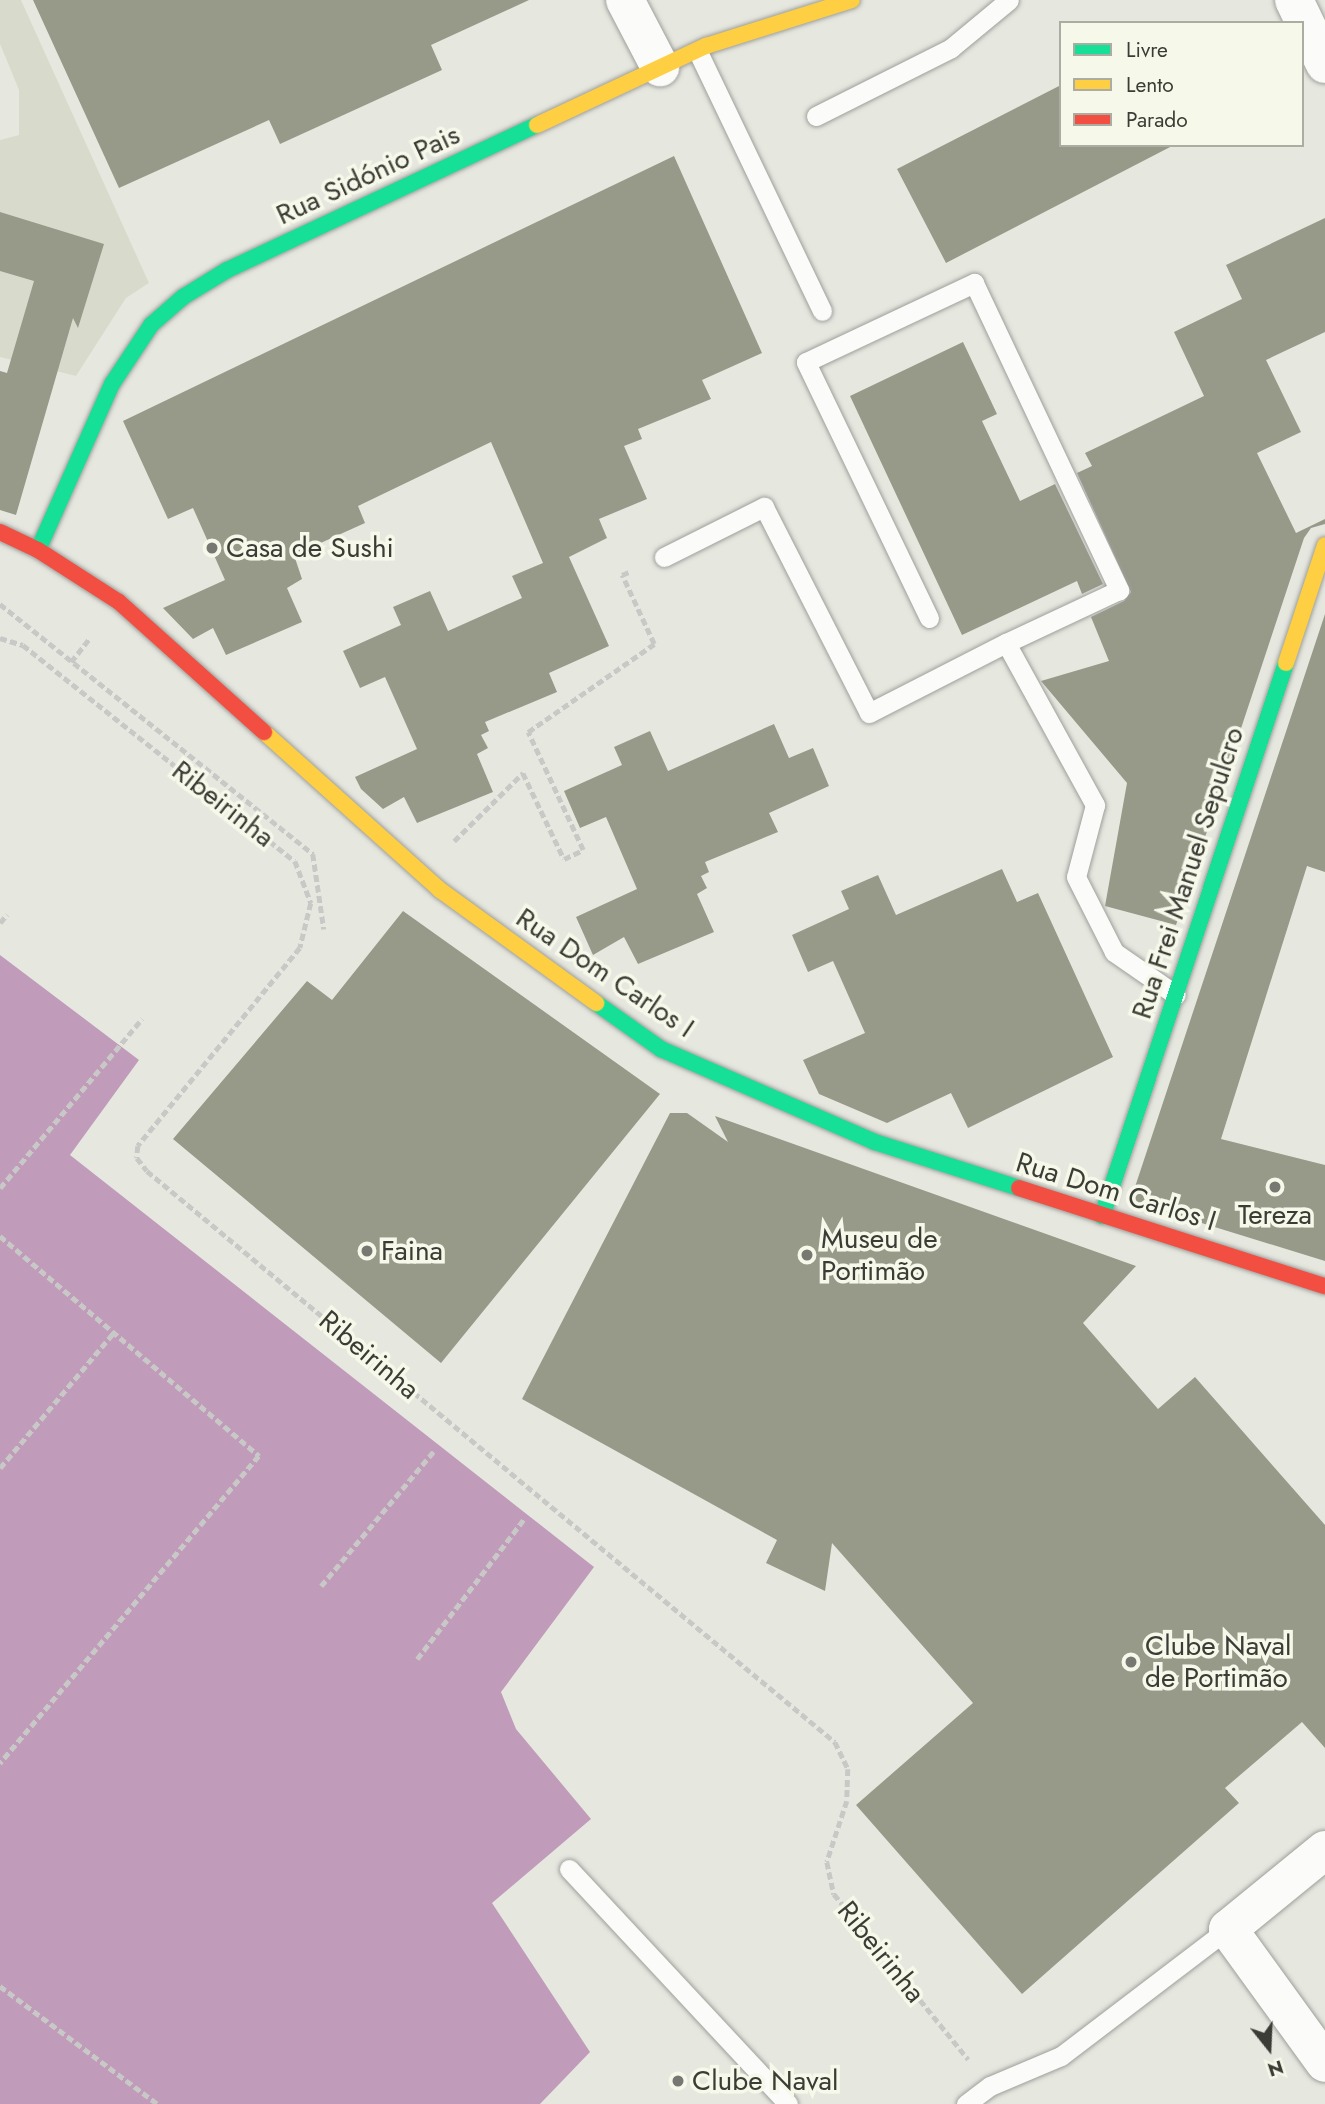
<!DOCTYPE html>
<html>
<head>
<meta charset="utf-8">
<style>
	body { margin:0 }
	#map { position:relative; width:1325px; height:2104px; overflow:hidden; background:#e6e8e0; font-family:Jost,sans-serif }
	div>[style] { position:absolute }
	.built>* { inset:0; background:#d8dbcc }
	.water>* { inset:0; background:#c09cba }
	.building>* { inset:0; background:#979989 }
	.path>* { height:4.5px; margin-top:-2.25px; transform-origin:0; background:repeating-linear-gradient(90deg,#c8c9c6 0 7px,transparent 0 10.5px) }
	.roads { filter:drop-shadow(0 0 2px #9e9f9a) drop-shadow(0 0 2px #9e9f9a) }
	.lane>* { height:19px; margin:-9.5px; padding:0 9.5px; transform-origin:9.5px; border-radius:9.5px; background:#fbfcfa }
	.street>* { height:38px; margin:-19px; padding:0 19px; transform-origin:19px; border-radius:19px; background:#fbfcfa }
	.fast>* { height:16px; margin:-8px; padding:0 8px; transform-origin:8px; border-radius:8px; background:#16e098 }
	.slow>* { height:16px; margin:-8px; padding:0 8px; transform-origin:8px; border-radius:8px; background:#ffcf43 }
	.jam>* { height:16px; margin:-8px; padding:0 8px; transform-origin:8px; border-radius:8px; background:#f24e42 }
	.dots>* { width:19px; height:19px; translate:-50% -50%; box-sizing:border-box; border:4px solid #f6f8ea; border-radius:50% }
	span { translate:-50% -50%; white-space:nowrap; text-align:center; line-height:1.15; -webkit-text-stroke:7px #f6f8ea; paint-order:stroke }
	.street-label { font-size:28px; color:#3b3c36 }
	.poi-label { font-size:28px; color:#3b3c36 }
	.left { translate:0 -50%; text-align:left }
	.legend { position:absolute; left:1059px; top:21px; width:245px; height:126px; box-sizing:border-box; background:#f6f8ea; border:2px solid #abada2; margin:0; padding:9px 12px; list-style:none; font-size:21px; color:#3b3c36 }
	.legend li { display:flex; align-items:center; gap:14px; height:35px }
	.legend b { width:35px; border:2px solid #abada2 }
	.north { position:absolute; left:1234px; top:2013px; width:70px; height:70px; -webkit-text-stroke:5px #f6f8ea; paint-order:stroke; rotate:162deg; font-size:19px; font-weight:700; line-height:28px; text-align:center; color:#3b3c36 }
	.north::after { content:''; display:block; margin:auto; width:24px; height:32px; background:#3b3c36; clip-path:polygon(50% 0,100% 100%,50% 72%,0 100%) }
</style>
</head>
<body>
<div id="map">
	<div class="built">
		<div style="clip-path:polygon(0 0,21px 0,149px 283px,126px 298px,76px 376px,0 357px,0 140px,19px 135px,19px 90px,0 44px)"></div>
	</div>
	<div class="water">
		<div style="clip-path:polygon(0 955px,139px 1060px,70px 1155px,594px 1567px,501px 1692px,516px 1729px,591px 1819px,492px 1903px,590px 2052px,540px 2104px,0 2104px)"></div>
	</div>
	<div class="building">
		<div style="clip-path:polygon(33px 0,529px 0,431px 45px,442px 70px,280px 144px,269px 120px,119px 188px)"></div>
		<div style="clip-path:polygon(1061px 85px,1061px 145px,1174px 145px,946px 263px,897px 169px)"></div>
		<div style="clip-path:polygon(674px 156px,762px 353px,702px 380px,711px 399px,638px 429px,642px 439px,624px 446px,647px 499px,599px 519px,607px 538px,569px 557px,609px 646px,549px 673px,557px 692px,485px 722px,489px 731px,481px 735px,488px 748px,477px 754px,493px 792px,417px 823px,404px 797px,383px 809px,361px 789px,355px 777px,417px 749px,385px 677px,360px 688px,343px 651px,401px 625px,393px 607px,430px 591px,448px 631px,522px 598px,512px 576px,543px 563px,491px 442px,358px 506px,365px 523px,294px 555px,302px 579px,287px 588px,302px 622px,226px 655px,213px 628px,193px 639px,163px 608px,225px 580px,193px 508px,168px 519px,123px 421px)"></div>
		<div style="clip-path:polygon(0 212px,104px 244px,78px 328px,73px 318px,16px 515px,0 510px,0 371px,7px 373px,34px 281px,0 271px)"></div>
		<div style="clip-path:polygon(1325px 218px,1325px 332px,1266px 360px,1301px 432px,1257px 453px,1296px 533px,1325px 519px,1325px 524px,1311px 528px,1304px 538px,1176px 925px,1105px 906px,1127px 783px,1041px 681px,1109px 661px,1091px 617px,1124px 601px,1131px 592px,1077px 473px,1092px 466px,1085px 453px,1204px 396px,1174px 332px,1242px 299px,1226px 265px)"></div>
		<div style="clip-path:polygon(963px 342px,997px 414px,982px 421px,1020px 501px,1055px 484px,1103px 584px,1082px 594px,1077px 581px,962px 635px,850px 396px)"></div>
		<div style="clip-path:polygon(1325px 614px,1325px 872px,1307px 866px,1221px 1139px,1325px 1165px,1325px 1261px,1137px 1203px,1133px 1193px)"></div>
		<div style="clip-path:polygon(774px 724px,789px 758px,813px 748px,829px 786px,769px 813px,778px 832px,705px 862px,709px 872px,701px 876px,707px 888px,697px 894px,714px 932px,638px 964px,624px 937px,593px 955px,576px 917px,637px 889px,606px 817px,580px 828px,564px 791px,622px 765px,614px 747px,650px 731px,668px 771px)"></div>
		<div style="clip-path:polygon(1002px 869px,1017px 902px,1038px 893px,1113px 1057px,968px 1128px,951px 1093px,887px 1123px,819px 1094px,803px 1060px,865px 1033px,833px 961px,808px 972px,792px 935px,849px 909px,841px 891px,878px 875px,896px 915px)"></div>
		<div style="clip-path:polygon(403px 911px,660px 1094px,441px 1363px,173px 1139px,307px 981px,332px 1000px)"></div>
		<div style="clip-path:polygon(670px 1113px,687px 1113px,728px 1142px,715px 1116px,1136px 1266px,1083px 1323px,1158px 1409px,1195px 1377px,1325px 1525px,1325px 1748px,1302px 1722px,1225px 1788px,1239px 1803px,1022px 1994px,856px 1805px,973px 1703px,832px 1543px,825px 1591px,766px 1563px,777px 1540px,522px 1399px)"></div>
	</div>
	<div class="path">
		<div style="left:0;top:604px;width:401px;rotate:38.6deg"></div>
		<div style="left:313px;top:854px;width:76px;rotate:81.7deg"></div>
		<div style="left:0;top:638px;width:24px;rotate:17deg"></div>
		<div style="left:23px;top:645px;width:347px;rotate:38.5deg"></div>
		<div style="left:295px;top:861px;width:45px;rotate:69.1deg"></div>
		<div style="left:311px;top:903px;width:46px;rotate:103.7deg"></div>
		<div style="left:300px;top:948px;width:256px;rotate:129.3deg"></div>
		<div style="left:138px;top:1146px;width:12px;rotate:95deg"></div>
		<div style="left:137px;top:1158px;width:16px;rotate:52deg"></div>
		<div style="left:147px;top:1171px;width:894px;rotate:39.69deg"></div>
		<div style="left:835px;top:1742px;width:30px;rotate:64deg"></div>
		<div style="left:848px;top:1769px;width:32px;rotate:92deg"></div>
		<div style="left:847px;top:1801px;width:64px;rotate:108.2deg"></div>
		<div style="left:827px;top:1862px;width:33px;rotate:78deg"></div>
		<div style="left:834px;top:1894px;width:213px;rotate:50.9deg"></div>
		<div style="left:71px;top:662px;width:31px;rotate:-52deg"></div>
		<div style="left:454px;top:841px;width:97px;rotate:-44.6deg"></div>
		<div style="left:523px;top:773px;width:95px;rotate:64.5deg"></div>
		<div style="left:564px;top:859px;width:21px;rotate:-25deg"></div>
		<div style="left:583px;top:850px;width:130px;rotate:-115deg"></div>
		<div style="left:528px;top:732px;width:154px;rotate:-34.9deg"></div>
		<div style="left:654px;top:644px;width:76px;rotate:-114.9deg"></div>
		<div style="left:622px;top:575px;width:10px;rotate:-24deg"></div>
		<div style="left:0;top:923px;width:11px;rotate:-52deg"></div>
		<div style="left:0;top:1188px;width:221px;rotate:-50deg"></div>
		<div style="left:0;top:1236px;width:340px;rotate:40.3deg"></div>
		<div style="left:259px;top:1456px;width:402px;rotate:130.1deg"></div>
		<div style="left:0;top:1468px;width:177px;rotate:-50deg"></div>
		<div style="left:321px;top:1586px;width:176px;rotate:-50.1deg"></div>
		<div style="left:417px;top:1659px;width:176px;rotate:-52.6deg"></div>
		<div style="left:0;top:1986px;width:197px;rotate:36.8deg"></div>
	</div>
	<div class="roads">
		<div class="lane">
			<div style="left:698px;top:52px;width:287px;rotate:64.4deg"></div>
			<div style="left:816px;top:116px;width:151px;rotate:-26.7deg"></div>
			<div style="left:951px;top:48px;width:75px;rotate:-39.6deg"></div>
			<div style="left:664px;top:557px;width:112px;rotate:-26.6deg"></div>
			<div style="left:764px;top:507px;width:231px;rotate:63deg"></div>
			<div style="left:869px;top:713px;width:154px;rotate:-27.1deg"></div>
			<div style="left:1006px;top:643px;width:185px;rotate:61.2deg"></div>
			<div style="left:1095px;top:805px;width:74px;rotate:104.8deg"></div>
			<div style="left:1076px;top:877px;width:84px;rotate:63.1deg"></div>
			<div style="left:1114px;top:952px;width:75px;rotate:34.7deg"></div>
			<div style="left:929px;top:618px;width:284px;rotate:-115.7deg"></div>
			<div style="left:806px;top:362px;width:186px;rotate:-25.2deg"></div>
			<div style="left:974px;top:283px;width:340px;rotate:64.7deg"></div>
			<div style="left:1119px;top:590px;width:125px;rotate:154.9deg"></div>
			<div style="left:569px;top:1869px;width:321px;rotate:47deg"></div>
			<div style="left:966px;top:2104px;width:30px;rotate:-37deg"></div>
			<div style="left:990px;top:2086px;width:77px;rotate:-22.9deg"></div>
			<div style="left:1061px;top:2056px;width:210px;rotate:-37.3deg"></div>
		</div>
		<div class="street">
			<div style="left:625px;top:0;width:76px;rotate:62.4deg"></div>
			<div style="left:1294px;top:0;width:71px;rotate:64.2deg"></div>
			<div style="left:1325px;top:1850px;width:125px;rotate:140.8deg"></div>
			<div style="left:1228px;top:1929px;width:165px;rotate:54.1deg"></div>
		</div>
		<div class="fast">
			<div style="left:38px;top:550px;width:182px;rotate:-66deg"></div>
			<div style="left:112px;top:384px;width:71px;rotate:-56.5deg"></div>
			<div style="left:151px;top:325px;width:43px;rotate:-41.2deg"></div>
			<div style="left:183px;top:297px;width:52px;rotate:-31.5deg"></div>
			<div style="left:227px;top:270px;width:342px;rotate:-25.1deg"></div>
			<div style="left:596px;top:1003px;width:80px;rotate:35.3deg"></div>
			<div style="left:661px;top:1049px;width:233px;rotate:23.5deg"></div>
			<div style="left:875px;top:1142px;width:151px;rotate:17.7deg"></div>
			<div style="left:1102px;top:1216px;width:583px;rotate:-71.6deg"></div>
		</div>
		<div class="slow">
			<div style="left:537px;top:125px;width:187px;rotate:-25.1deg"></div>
			<div style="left:706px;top:46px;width:153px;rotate:-17.5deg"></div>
			<div style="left:1286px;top:663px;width:124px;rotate:-71.7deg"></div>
			<div style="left:264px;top:732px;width:237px;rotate:41.9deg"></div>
			<div style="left:440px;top:890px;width:193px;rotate:35.9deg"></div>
		</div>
		<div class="jam">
			<div style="left:0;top:532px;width:42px;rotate:25.3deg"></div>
			<div style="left:38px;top:550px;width:96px;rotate:32.7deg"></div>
			<div style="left:119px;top:602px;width:195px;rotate:41.9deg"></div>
			<div style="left:1019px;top:1188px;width:321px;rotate:17.8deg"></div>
		</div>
	</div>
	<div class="dots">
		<div style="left:212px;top:548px;background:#777872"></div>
		<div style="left:1275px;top:1187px;background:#777872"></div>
		<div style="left:367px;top:1251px;background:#777872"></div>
		<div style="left:807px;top:1255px;background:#777872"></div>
		<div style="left:1131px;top:1662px;background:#777872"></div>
		<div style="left:678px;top:2081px;background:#777872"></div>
	</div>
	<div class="street-label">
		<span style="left:368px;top:175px;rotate:-25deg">Rua Sidónio Pais</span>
		<span style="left:223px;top:804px;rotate:38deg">Ribeirinha</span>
		<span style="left:1188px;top:873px;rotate:-72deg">Rua Frei Manuel Sepulcro</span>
		<span style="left:605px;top:973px;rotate:34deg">Rua Dom Carlos I</span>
		<span style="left:1116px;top:1192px;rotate:17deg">Rua Dom Carlos I</span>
		<span style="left:369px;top:1355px;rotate:40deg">Ribeirinha</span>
		<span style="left:881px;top:1952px;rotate:51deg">Ribeirinha</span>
	</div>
	<div class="poi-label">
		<span class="left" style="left:226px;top:548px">Casa de Sushi</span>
		<span style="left:1275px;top:1215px">Tereza</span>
		<span class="left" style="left:821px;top:1255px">Museu de<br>Portimão</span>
		<span class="left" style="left:381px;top:1251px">Faina</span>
		<span class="left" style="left:1145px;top:1662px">Clube Naval<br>de Portimão</span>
		<span class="left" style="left:692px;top:2081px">Clube Naval</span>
	</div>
	<ul class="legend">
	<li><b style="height:9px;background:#16e098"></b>Livre</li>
	<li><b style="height:9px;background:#ffcf43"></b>Lento</li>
	<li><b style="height:9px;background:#f24e42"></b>Parado</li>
	</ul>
	<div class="north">N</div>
</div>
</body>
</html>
